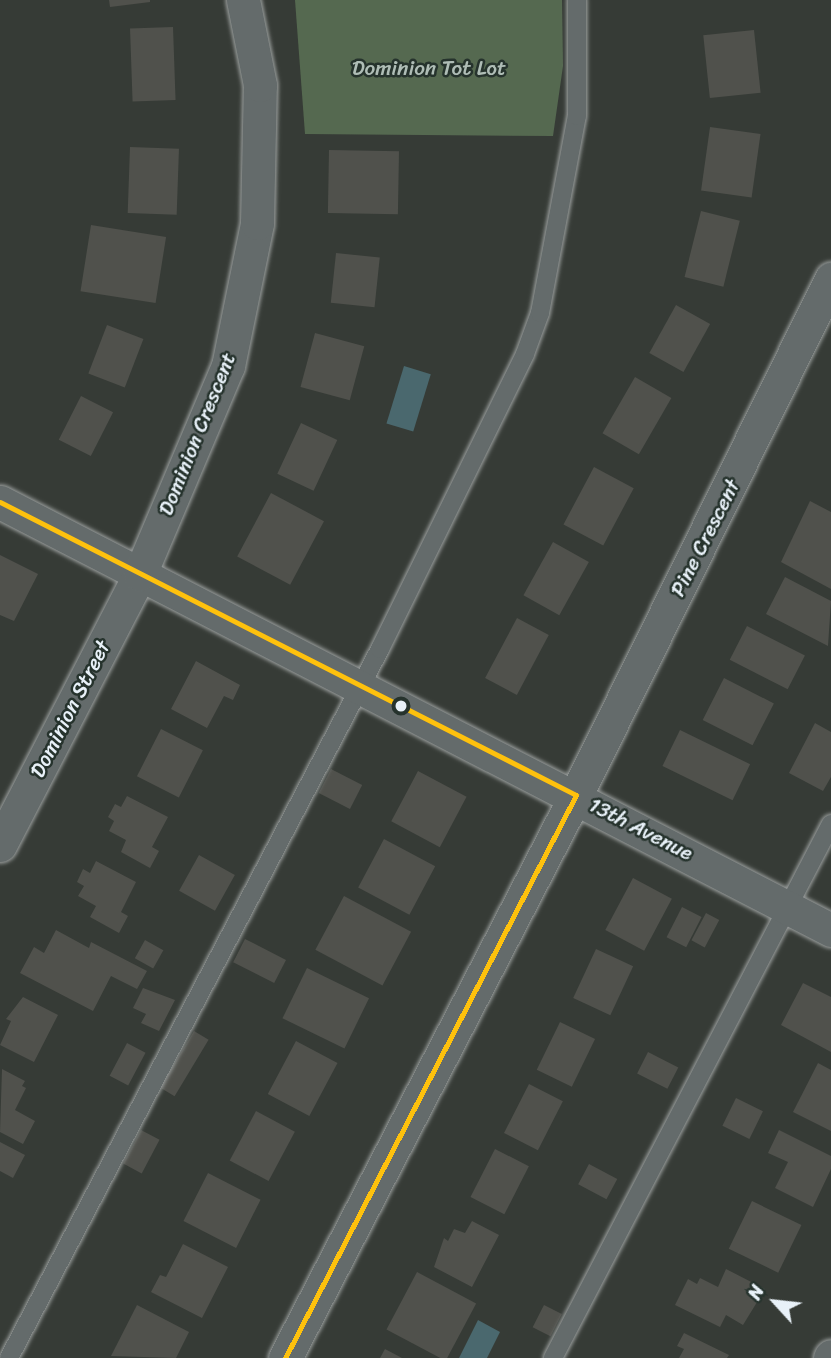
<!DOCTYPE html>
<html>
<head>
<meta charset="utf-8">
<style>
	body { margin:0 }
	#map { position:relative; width:831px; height:1358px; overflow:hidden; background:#363b36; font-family:Sriracha,sans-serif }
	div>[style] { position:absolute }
	.green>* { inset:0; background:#556950 }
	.water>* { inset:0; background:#4a686e; transform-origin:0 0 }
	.building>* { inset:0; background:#50514c; transform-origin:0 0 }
	.roads { filter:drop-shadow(0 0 2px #9b9f9e) drop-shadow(0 0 2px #9b9f9e) }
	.service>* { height:18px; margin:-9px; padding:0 9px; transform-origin:9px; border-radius:9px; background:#646b6b }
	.minor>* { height:33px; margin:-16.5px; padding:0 16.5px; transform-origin:16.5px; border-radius:16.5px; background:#646b6b }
	.bus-1>* { height:5px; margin:-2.5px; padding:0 2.5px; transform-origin:2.5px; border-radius:2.5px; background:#fec10d }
	.dots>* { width:19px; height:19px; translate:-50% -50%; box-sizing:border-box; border:4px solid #26332d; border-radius:50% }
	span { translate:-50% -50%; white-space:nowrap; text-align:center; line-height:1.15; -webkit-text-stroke:5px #26332d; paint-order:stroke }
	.park-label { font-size:21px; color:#afbdb6 }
	.street-label { font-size:21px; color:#e8f1f8 }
	.north { position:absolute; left:740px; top:1267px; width:70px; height:70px; -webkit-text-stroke:5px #26332d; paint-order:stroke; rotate:297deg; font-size:19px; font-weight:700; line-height:28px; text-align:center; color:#e8f1f8 }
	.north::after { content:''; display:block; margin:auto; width:24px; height:32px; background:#e8f1f8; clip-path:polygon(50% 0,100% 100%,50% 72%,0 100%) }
</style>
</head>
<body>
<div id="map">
	<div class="green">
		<div style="clip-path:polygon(295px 0,562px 0,563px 66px,553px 136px,305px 134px)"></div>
	</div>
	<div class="water">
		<div style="left:404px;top:366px;width:28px;height:60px;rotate:17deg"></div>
		<div style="clip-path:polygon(478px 1320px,500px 1332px,487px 1358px,459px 1358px)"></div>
	</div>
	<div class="building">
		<div style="clip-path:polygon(109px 0,150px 0,150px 2px,110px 7px)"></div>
		<div style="left:173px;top:27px;width:73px;height:43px;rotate:88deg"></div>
		<div style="left:754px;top:30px;width:63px;height:51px;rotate:84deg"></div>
		<div style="left:710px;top:127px;width:51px;height:64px;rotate:8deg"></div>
		<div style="left:130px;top:147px;width:49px;height:66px;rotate:2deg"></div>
		<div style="left:329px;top:150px;width:70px;height:63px;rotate:1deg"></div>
		<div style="left:701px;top:211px;width:40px;height:68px;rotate:14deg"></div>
		<div style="left:91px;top:225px;width:76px;height:67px;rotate:9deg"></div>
		<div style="left:336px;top:253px;width:44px;height:50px;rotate:6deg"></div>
		<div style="left:676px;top:305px;width:39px;height:55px;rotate:29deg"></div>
		<div style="left:107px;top:325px;width:39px;height:52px;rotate:21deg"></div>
		<div style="left:315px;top:333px;width:51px;height:56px;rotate:15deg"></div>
		<div style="left:635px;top:377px;width:42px;height:65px;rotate:30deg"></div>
		<div style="left:81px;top:396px;width:36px;height:49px;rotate:27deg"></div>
		<div style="left:301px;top:423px;width:40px;height:56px;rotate:25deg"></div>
		<div style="left:594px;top:467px;width:45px;height:65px;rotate:28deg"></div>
		<div style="left:271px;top:493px;width:60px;height:72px;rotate:28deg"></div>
		<div style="clip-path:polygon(810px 501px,831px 512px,831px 589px,781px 562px)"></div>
		<div style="left:553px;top:542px;width:41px;height:61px;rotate:29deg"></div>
		<div style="clip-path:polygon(0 555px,38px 574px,14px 621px,0 615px)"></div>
		<div style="clip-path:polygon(785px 577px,831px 601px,828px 646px,766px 614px)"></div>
		<div style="left:517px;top:618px;width:36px;height:68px;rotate:28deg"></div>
		<div style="left:747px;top:626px;width:65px;height:38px;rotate:27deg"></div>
		<div style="clip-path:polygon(196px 661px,240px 685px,233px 700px,224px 696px,207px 728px,171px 709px)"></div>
		<div style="left:724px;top:678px;width:56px;height:47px;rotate:27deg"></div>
		<div style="clip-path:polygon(815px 723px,831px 732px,831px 777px,823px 791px,789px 773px)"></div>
		<div style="left:161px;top:729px;width:47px;height:53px;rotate:27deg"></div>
		<div style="left:680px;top:730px;width:78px;height:40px;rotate:26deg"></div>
		<div style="left:331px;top:769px;width:35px;height:27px;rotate:27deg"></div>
		<div style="left:418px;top:771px;width:55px;height:57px;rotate:28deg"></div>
		<div style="clip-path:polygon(127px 796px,168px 817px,152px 847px,159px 851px,150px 868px,121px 852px,126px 840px,109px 831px,114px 821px,108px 817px,115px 804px,121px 807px)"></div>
		<div style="left:384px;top:839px;width:58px;height:55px;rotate:28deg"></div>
		<div style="left:199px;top:855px;width:41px;height:41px;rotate:29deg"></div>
		<div style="clip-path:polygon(96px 861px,136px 882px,121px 912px,128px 916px,119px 933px,90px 917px,96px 906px,78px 896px,84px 886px,77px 882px,83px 869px,90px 873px)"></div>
		<div style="left:633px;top:878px;width:44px;height:59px;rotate:28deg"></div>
		<div style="left:344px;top:896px;width:76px;height:61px;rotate:28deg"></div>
		<div style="left:682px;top:907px;width:22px;height:34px;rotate:27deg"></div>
		<div style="left:706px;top:913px;width:15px;height:31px;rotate:28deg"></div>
		<div style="clip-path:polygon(56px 930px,89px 948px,91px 942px,147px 971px,137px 989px,111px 976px,93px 1011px,20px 973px,34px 947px,44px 953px)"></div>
		<div style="left:245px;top:939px;width:46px;height:26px;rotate:27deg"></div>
		<div style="left:145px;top:940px;width:21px;height:21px;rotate:29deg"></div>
		<div style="left:596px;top:949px;width:41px;height:54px;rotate:25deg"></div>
		<div style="left:307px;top:968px;width:69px;height:56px;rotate:26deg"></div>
		<div style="clip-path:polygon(803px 983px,831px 997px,831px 1052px,781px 1025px)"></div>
		<div style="clip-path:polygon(143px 988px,175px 1000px,159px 1031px,141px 1023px,146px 1014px,133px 1008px)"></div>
		<div style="clip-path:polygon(23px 997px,58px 1015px,34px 1062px,0 1045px,11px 1021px,6px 1019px)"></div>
		<div style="left:560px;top:1022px;width:39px;height:53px;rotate:26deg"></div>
		<div style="left:194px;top:1031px;width:17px;height:66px;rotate:31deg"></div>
		<div style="left:296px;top:1041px;width:47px;height:60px;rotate:28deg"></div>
		<div style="left:127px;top:1043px;width:21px;height:37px;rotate:28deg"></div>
		<div style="left:648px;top:1052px;width:34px;height:24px;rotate:27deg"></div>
		<div style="clip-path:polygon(818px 1063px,831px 1070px,831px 1131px,793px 1112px)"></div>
		<div style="clip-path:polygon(2px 1069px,25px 1081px,22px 1086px,26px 1088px,15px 1110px,35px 1121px,23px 1144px,0 1132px)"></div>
		<div style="left:529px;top:1084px;width:38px;height:55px;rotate:27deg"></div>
		<div style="left:736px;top:1098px;width:30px;height:31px;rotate:26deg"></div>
		<div style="left:256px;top:1111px;width:44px;height:56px;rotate:28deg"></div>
		<div style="left:141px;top:1130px;width:21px;height:38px;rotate:28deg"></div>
		<div style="clip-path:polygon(779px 1130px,831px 1156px,831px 1169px,813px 1207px,775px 1188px,788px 1162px,768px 1153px)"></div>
		<div style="clip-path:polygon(0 1142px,25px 1155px,13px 1178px,0 1171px)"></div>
		<div style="left:495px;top:1149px;width:38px;height:54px;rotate:27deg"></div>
		<div style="left:589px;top:1164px;width:32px;height:23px;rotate:28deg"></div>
		<div style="left:208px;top:1173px;width:59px;height:54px;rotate:27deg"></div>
		<div style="left:752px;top:1201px;width:55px;height:53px;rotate:26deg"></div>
		<div style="clip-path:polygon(472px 1221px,499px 1235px,472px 1287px,434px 1267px,444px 1238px,448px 1241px,454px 1229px,465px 1233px)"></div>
		<div style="clip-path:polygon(183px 1244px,228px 1267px,202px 1318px,151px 1292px,160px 1275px,166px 1277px)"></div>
		<div style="clip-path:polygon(726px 1269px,765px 1289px,743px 1325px,726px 1315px,720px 1327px,675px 1305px,688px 1279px,697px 1284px,700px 1278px,718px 1287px)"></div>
		<div style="left:417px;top:1272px;width:67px;height:65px;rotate:28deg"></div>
		<div style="clip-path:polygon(137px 1305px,189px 1332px,176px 1358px,111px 1356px)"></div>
		<div style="left:544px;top:1305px;width:20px;height:25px;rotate:27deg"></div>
		<div style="clip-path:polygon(684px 1333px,729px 1355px,727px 1358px,679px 1358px,684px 1349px,677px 1346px)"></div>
		<div style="clip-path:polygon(385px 1349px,402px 1358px,380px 1358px)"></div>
	</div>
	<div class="roads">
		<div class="service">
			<div style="left:9px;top:1358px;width:800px;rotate:-62.38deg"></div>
			<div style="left:380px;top:649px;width:329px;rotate:-63.8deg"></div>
			<div style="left:525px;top:354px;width:44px;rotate:-69.9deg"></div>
			<div style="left:540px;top:313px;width:200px;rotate:-79.4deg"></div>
			<div style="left:577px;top:116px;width:116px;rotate:-90deg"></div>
			<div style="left:553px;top:1358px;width:602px;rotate:-62.5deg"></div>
		</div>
		<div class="minor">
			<div style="left:0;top:502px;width:935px;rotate:27.25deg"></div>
			<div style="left:0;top:845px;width:305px;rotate:-62.7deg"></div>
			<div style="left:140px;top:574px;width:226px;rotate:-67.1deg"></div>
			<div style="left:228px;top:366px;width:146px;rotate:-78.5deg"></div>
			<div style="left:257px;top:223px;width:138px;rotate:-88.8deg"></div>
			<div style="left:260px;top:85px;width:87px;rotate:-101.3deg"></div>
			<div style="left:285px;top:1358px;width:634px;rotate:-62.67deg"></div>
			<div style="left:576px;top:795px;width:576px;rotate:-63.7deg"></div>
			<div style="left:830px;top:1358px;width:2px;rotate:-63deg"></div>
		</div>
	</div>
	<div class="bus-1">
		<div style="left:0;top:502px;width:646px;rotate:26.96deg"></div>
		<div style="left:576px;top:795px;width:634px;rotate:117.33deg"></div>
	</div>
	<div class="dots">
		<div style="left:401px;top:706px;background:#e8f1f8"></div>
	</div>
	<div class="park-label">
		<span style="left:429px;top:68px">Dominion Tot Lot</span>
	</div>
	<div class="street-label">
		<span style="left:197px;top:434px;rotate:-68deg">Dominion Crescent</span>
		<span style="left:705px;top:538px;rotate:-63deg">Pine Crescent</span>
		<span style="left:70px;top:709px;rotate:-63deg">Dominion Street</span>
		<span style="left:641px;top:829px;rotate:27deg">13th Avenue</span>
	</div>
	<div class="north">N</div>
</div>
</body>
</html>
